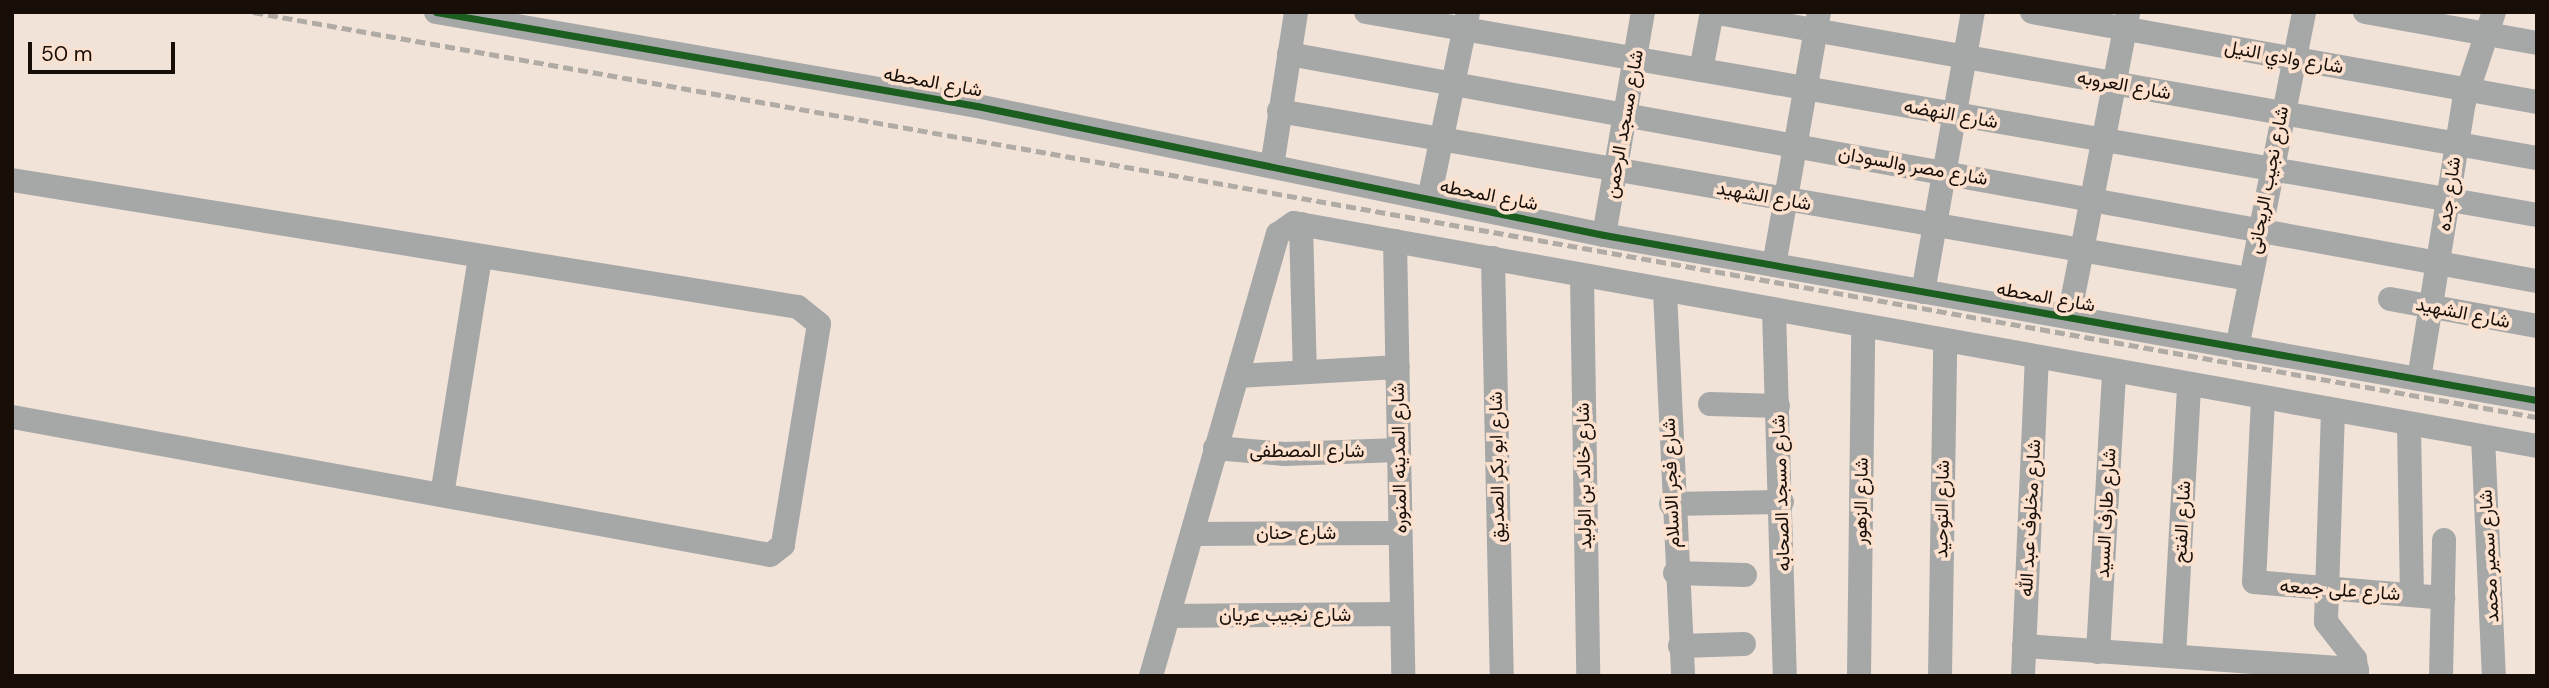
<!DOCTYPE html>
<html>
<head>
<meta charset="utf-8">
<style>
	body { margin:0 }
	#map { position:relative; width:2549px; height:688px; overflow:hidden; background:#f2e3d8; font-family:"DM Sans",Vazirmatn,sans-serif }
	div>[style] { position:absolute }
	.minor>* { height:24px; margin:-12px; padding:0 12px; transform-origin:12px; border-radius:12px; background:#a6a8a8 }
	.rail>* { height:5px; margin-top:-2.5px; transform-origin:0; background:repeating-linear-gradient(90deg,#b1aba6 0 10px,transparent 0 15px) }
	.cycleway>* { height:7px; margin:-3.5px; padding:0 3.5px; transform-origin:3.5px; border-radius:3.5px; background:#1b5e20 }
	span { translate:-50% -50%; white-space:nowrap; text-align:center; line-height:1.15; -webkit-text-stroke:7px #fce1ce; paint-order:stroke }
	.street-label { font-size:19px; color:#170e08 }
	.frame { position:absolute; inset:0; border:14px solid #170e08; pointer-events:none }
	.scale { position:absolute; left:28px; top:42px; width:147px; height:32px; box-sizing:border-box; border:4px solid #170e08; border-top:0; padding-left:9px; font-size:21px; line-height:24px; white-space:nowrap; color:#170e08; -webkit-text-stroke:5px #fce1ce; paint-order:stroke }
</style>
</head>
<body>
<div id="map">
	<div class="minor">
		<div style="left:436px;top:12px;width:549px;rotate:9.86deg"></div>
		<div style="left:977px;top:106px;width:640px;rotate:11.63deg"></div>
		<div style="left:1604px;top:235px;width:947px;rotate:10.03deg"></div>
		<div style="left:1366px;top:12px;width:1188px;rotate:9.83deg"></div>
		<div style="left:1712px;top:12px;width:838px;rotate:10.04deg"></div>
		<div style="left:2032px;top:12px;width:513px;rotate:10.11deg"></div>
		<div style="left:2365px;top:12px;width:175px;rotate:10.2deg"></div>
		<div style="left:1289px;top:54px;width:1268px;rotate:10.31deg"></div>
		<div style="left:1701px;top:70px;width:59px;rotate:-79.3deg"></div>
		<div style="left:1279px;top:111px;width:984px;rotate:9.83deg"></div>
		<div style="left:1272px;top:166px;width:156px;rotate:-81.1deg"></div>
		<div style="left:12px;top:180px;width:796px;rotate:9.18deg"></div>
		<div style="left:798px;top:307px;width:27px;rotate:39deg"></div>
		<div style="left:819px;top:324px;width:224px;rotate:99.3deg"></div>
		<div style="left:783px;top:545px;width:16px;rotate:142deg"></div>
		<div style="left:770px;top:555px;width:770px;rotate:-169.68deg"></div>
		<div style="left:1429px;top:199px;width:191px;rotate:-78.2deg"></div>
		<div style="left:1301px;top:224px;width:148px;rotate:88.5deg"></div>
		<div style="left:1604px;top:235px;width:226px;rotate:-80.1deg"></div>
		<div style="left:1395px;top:241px;width:435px;rotate:88.9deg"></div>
		<div style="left:1493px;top:258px;width:418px;rotate:88.8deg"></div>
		<div style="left:1774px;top:265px;width:257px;rotate:-79.9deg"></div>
		<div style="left:1582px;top:276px;width:400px;rotate:89.1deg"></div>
		<div style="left:1665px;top:291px;width:385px;rotate:87.3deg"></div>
		<div style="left:1923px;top:292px;width:284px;rotate:-79.9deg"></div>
		<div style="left:2390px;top:299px;width:149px;rotate:10.4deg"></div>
		<div style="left:1774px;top:311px;width:365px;rotate:88.3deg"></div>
		<div style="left:2069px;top:317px;width:310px;rotate:-79deg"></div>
		<div style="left:2237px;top:348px;width:343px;rotate:-78.7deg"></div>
		<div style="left:1238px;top:376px;width:160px;rotate:-3.2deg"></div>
		<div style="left:2419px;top:379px;width:281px;rotate:-80.8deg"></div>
		<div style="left:2464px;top:102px;width:95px;rotate:-71.6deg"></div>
		<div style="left:2263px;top:399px;width:183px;rotate:92.8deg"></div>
		<div style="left:2254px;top:582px;width:190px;rotate:4.8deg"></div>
		<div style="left:1710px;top:404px;width:68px;rotate:1.7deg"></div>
		<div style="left:2333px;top:411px;width:211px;rotate:91.9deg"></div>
		<div style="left:2326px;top:622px;width:47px;rotate:51.9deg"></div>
		<div style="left:2355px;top:659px;width:17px;rotate:83deg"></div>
		<div style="left:2409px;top:425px;width:170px;rotate:89deg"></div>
		<div style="left:2483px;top:437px;width:239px;rotate:87.4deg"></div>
		<div style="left:1215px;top:448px;width:70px;rotate:4.9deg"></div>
		<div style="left:1285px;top:454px;width:114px;rotate:-2deg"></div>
		<div style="left:442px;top:495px;width:239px;rotate:-80.9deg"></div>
		<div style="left:1671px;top:504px;width:111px;rotate:-1deg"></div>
		<div style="left:1192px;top:534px;width:208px;rotate:-0.3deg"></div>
		<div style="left:1675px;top:573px;width:70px;rotate:1.6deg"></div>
		<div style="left:1169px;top:616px;width:233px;rotate:-0.5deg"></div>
		<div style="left:1680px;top:646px;width:64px;rotate:-1.8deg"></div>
		<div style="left:2024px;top:646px;width:334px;rotate:4deg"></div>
		<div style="left:2098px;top:652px;width:278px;rotate:-86.7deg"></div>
		<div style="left:2174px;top:656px;width:269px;rotate:-86.8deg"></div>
		<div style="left:1151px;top:676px;width:460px;rotate:-74deg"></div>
		<div style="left:1278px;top:234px;width:19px;rotate:-35deg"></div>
		<div style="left:1294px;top:223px;width:1263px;rotate:10.17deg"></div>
		<div style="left:1859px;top:676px;width:349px;rotate:-89.3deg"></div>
		<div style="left:1940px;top:676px;width:334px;rotate:-89.1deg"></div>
		<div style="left:2023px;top:676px;width:317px;rotate:-87.5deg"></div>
		<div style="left:2441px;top:676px;width:136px;rotate:-88.7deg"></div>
	</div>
	<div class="rail">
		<div style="left:253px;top:12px;width:2320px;rotate:10.06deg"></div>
	</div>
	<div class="cycleway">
		<div style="left:436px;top:12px;width:549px;rotate:9.86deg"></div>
		<div style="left:977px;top:106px;width:640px;rotate:11.63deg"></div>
		<div style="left:1604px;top:235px;width:947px;rotate:10.03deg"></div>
	</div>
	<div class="street-label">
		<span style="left:2284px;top:57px;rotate:10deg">شارع وادي النيل</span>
		<span style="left:933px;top:82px;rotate:10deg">شارع المحطه</span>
		<span style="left:2124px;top:85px;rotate:10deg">شارع العروبه</span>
		<span style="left:1951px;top:114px;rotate:10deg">شارع النهضه</span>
		<span style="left:1624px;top:124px;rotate:-80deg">شارع مسجد الرحمن</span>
		<span style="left:1913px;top:166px;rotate:10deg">شارع مصر والسودان</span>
		<span style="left:2268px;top:180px;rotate:-79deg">شارع نجيب الريحانى</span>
		<span style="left:2449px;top:194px;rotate:-82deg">شارع جده</span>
		<span style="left:1489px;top:195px;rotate:11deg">شارع المحطه</span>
		<span style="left:1764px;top:196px;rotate:10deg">شارع الشهيد</span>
		<span style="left:2046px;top:297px;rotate:10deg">شارع المحطه</span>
		<span style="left:2463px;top:313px;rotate:11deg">شارع الشهيد</span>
		<span style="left:1307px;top:451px">شارع المصطفى</span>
		<span style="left:1399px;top:458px;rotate:-91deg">شارع المدينه المنوره</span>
		<span style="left:1497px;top:467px;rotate:-91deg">شارع ابو بكر الصديق</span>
		<span style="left:1584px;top:476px;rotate:-91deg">شارع خالد بن الوليد</span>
		<span style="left:1671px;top:483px;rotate:-92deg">شارع فجر الاسلام</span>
		<span style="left:1781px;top:493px;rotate:-92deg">شارع مسجد الصحابه</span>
		<span style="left:1861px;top:501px;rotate:-89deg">شارع الزهور</span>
		<span style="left:1942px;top:509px;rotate:-89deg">شارع التوحيد</span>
		<span style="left:2106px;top:513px;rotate:-87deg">شارع طارف السيد</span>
		<span style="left:2030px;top:518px;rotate:-87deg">شارع مخلوف عبد الله</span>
		<span style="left:2182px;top:522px;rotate:-87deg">شارع الفتح</span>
		<span style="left:1296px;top:533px">شارع حنان</span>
		<span style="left:2489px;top:556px;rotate:-93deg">شارع سمير محمد</span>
		<span style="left:2340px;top:590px;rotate:4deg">شارع على جمعه</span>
		<span style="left:1285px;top:615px">شارع نجيب عريان</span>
	</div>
	<div class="frame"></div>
	<div class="scale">50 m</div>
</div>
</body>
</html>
